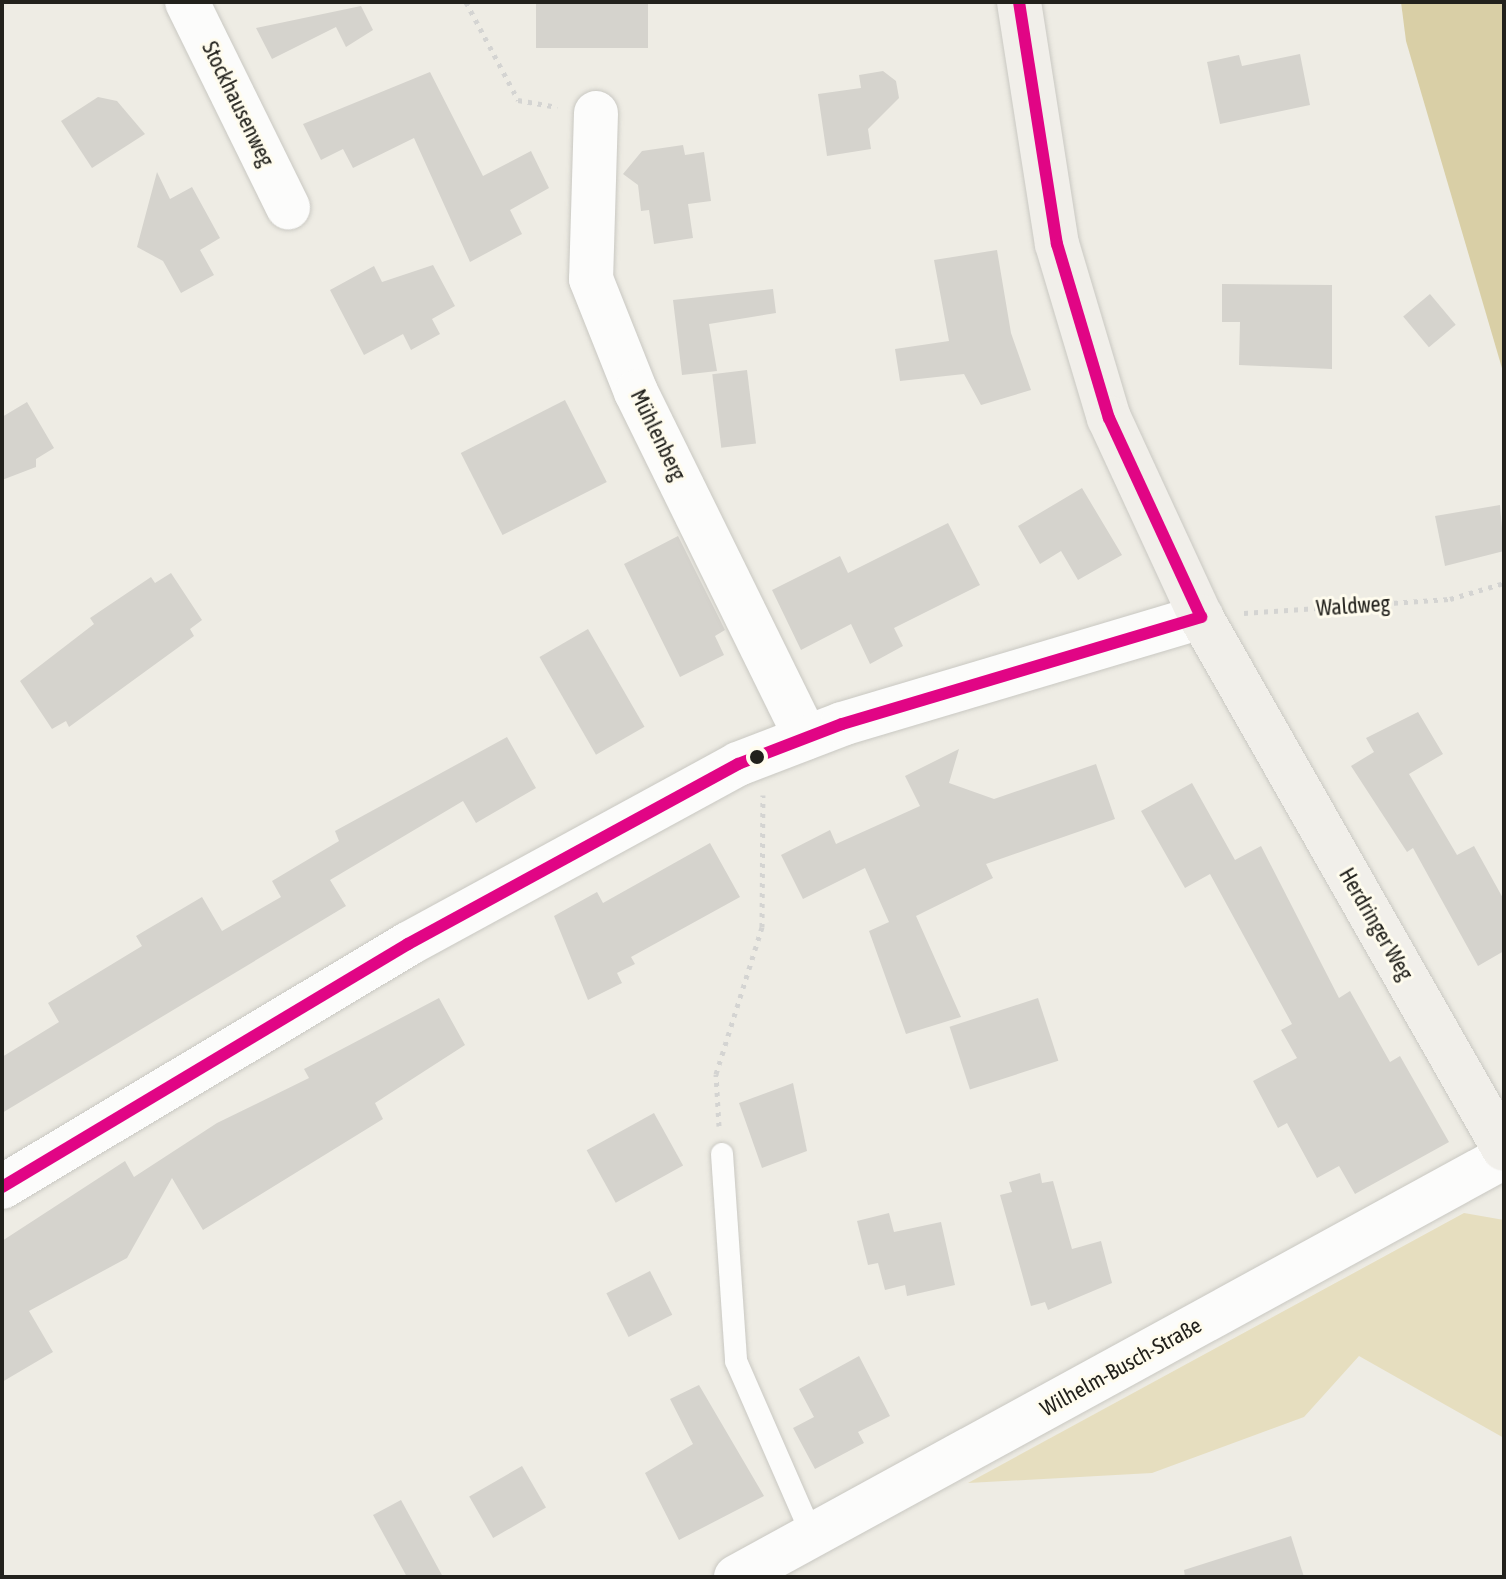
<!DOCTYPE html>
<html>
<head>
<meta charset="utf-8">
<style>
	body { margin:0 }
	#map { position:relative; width:1506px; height:1579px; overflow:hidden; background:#eeece4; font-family:"Asap Condensed",sans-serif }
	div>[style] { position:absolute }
	.green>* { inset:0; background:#e6debf }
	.forest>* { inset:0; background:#d9cfa6 }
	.building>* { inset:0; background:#d5d3cd; transform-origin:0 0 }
	.path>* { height:5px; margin-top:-2.5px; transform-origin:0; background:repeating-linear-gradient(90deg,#d4d4d2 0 4px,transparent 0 10px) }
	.roads { filter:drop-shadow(0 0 2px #c9c8c2) drop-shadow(0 0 2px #c9c8c2) }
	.service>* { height:22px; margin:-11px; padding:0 11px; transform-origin:11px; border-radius:11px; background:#fcfcfb }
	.minor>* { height:44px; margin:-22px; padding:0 22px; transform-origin:22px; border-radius:22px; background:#fcfcfb }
	.secondary>* { height:44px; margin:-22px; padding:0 22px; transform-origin:22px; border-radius:22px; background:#f1efea }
	.bus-1>* { height:12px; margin:-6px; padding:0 6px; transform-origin:6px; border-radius:6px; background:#e10585 }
	.dots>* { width:22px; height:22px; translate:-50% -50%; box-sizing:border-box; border:4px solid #fffcee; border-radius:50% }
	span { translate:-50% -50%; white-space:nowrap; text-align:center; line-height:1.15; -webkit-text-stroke:6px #fffcee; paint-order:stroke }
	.street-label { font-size:22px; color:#22211c }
	.frame { position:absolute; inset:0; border:4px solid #22211c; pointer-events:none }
</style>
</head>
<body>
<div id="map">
	<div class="green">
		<div style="clip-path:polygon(1464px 1213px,1504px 1220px,1504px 1438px,1359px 1356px,1304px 1417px,1152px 1473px,968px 1483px)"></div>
	</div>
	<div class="forest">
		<div style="clip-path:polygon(1401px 2px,1504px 2px,1504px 375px,1406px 41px)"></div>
	</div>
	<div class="building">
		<div style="left:536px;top:2px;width:112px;height:46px"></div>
		<div style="clip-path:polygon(361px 6px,373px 30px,346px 47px,336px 27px,272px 59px,256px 28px)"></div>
		<div style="clip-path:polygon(1300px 54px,1310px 105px,1220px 124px,1207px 62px,1239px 55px,1242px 66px)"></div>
		<div style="clip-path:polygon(883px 71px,896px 81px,899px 98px,868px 129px,871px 149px,827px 156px,818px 94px,861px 88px,859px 75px)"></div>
		<div style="clip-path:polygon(430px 72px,483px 176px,531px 151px,549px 188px,510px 210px,522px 234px,470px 262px,414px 138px,353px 168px,343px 149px,321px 160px,303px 124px)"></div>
		<div style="clip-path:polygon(98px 97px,117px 101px,145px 134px,92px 168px,61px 121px)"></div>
		<div style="clip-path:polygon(683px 145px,685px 155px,704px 152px,711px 201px,688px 204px,693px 238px,654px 244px,649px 210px,641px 211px,638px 185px,623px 174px,642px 151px)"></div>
		<div style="clip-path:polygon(157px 172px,170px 199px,192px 187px,220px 238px,200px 250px,214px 275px,181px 293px,163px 261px,137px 247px)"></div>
		<div style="clip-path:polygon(997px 250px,1011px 333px,1031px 390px,981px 405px,964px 374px,900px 381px,895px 349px,949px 341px,934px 260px)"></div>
		<div style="clip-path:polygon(433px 265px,455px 306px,432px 319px,440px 334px,411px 350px,403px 334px,364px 355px,330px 290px,374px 266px,382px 282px)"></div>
		<div style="clip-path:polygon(1222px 284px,1332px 285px,1332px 369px,1239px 365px,1240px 322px,1222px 322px)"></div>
		<div style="clip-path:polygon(773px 289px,776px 313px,709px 324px,717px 371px,682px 375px,673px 300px)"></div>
		<div style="left:1430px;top:294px;width:40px;height:35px;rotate:50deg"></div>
		<div style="left:747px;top:370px;width:74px;height:35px;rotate:83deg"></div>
		<div style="left:565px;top:400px;width:92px;height:117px;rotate:63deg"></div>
		<div style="clip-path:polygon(27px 402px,54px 448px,36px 459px,36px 467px,2px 480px,2px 417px)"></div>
		<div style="clip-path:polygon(1082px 488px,1122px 555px,1078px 580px,1061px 551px,1040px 564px,1018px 526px)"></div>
		<div style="clip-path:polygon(1500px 505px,1504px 551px,1445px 566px,1435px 516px)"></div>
		<div style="clip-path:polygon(948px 523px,980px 585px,894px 628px,903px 646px,870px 664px,851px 624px,801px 650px,772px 590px,840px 556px,848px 573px)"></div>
		<div style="clip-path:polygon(678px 536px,725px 630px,715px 636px,724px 655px,680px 677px,624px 564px)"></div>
		<div style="clip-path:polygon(171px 573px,202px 620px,190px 629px,194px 636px,69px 727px,66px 721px,52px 729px,20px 681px,94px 624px,90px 618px,151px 577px,155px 583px)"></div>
		<div style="left:588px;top:629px;width:113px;height:56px;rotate:60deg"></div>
		<div style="clip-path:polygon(1418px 712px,1443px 754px,1409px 774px,1457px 855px,1474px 846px,1504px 900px,1504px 951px,1478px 966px,1413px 848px,1407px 852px,1351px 766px,1374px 752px,1366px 738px)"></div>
		<div style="clip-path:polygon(507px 737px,536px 788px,476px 823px,463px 801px,330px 880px,346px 906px,2px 1113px,2px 1057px,59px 1022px,48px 1003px,142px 946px,136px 936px,202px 897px,222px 931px,281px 897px,272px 881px,339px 841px,335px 831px)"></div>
		<div style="clip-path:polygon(959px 749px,949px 783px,994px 799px,1096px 764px,1115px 819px,986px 864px,993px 878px,916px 916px,961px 1017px,906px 1034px,869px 931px,889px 922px,865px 868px,803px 899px,781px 855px,830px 830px,836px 844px,920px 806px,905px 776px)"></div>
		<div style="clip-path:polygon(1192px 783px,1235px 860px,1261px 846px,1339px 998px,1350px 991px,1390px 1062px,1400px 1056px,1449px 1142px,1355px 1194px,1339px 1166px,1317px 1178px,1287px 1123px,1278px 1128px,1253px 1081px,1297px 1058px,1281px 1030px,1292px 1024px,1210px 874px,1185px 888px,1141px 811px)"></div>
		<div style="clip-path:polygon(710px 843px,740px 897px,631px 957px,635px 964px,617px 973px,622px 983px,588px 1000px,554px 916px,597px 892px,603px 903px)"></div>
		<div style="clip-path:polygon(439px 998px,465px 1045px,375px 1103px,383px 1119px,203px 1230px,172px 1178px,127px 1258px,29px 1311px,53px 1352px,2px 1382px,2px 1241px,125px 1161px,134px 1177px,217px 1123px,309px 1078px,304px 1069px)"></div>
		<div style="left:1038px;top:998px;width:66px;height:93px;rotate:72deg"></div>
		<div style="clip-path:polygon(793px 1083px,807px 1151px,762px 1168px,739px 1103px)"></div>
		<div style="left:654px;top:1113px;width:60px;height:77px;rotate:61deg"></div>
		<div style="clip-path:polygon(1040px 1173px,1042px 1183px,1053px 1181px,1072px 1249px,1101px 1241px,1112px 1283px,1048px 1310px,1045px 1302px,1031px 1306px,1000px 1195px,1012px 1192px,1009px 1182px)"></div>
		<div style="clip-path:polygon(889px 1213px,894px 1232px,941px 1222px,955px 1285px,907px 1296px,905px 1285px,885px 1290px,878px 1263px,868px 1265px,857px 1221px)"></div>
		<div style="left:650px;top:1271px;width:49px;height:49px;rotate:63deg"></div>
		<div style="clip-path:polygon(859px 1356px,890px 1416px,858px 1432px,864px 1443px,815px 1469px,793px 1428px,814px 1417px,799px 1389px)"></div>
		<div style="clip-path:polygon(699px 1385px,764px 1496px,679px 1540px,645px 1473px,693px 1444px,670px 1399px)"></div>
		<div style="left:522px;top:1466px;width:48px;height:61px;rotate:60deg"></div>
		<div style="clip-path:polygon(401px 1500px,443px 1577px,407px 1577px,373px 1515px)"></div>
		<div style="clip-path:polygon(1291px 1536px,1304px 1577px,1185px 1577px,1184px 1570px)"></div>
	</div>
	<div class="path">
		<div style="left:466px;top:2px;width:111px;rotate:62deg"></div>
		<div style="left:518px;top:100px;width:40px;rotate:10deg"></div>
		<div style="left:1244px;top:613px;width:206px;rotate:-3.9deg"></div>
		<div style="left:1450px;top:599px;width:56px;rotate:-16.5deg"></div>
		<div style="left:719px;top:1126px;width:52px;rotate:-93.3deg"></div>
		<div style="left:716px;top:1074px;width:154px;rotate:-72.6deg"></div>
		<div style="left:762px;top:927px;width:132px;rotate:-89.6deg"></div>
	</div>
	<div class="roads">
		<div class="service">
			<div style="left:722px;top:1154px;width:207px;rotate:86.1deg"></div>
			<div style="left:736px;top:1361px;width:192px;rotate:66.4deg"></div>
		</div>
		<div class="minor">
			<div style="left:187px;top:2px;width:229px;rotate:63.8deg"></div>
			<div style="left:596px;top:113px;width:166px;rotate:91.7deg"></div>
			<div style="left:591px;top:279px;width:122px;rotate:68.3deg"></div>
			<div style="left:636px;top:392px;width:385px;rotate:63.8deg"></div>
			<div style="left:2px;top:1187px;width:473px;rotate:-30.9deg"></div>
			<div style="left:408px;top:944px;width:376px;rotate:-28.6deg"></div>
			<div style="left:738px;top:764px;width:111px;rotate:-21deg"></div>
			<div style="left:842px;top:724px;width:375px;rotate:-16.6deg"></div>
			<div style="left:736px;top:1577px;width:875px;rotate:-28.67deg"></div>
		</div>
		<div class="secondary">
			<div style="left:1019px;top:2px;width:245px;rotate:81.1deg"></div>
			<div style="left:1057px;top:244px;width:182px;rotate:73.4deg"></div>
			<div style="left:1109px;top:418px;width:219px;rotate:65.2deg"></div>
			<div style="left:1201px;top:617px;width:612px;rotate:60.34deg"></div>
		</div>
	</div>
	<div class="bus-1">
		<div style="left:1019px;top:2px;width:245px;rotate:81.1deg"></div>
		<div style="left:1057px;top:244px;width:182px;rotate:73.4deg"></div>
		<div style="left:1109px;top:418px;width:219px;rotate:65.2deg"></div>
		<div style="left:2px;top:1187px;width:473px;rotate:-30.9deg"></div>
		<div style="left:408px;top:944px;width:376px;rotate:-28.6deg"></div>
		<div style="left:738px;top:764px;width:111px;rotate:-21deg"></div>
		<div style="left:842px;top:724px;width:375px;rotate:-16.6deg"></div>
	</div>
	<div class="dots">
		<div style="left:757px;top:757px;background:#22211c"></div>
	</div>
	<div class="street-label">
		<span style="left:238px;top:104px;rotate:64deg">Stockhausenweg</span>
		<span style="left:658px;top:435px;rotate:64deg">Mühlenberg</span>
		<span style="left:1353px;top:606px;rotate:-4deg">Waldweg</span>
		<span style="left:1376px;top:924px;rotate:60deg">Herdringer Weg</span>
		<span style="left:1121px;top:1367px;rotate:-29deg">Wilhelm-Busch-Straße</span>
	</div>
	<div class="frame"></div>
</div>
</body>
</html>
